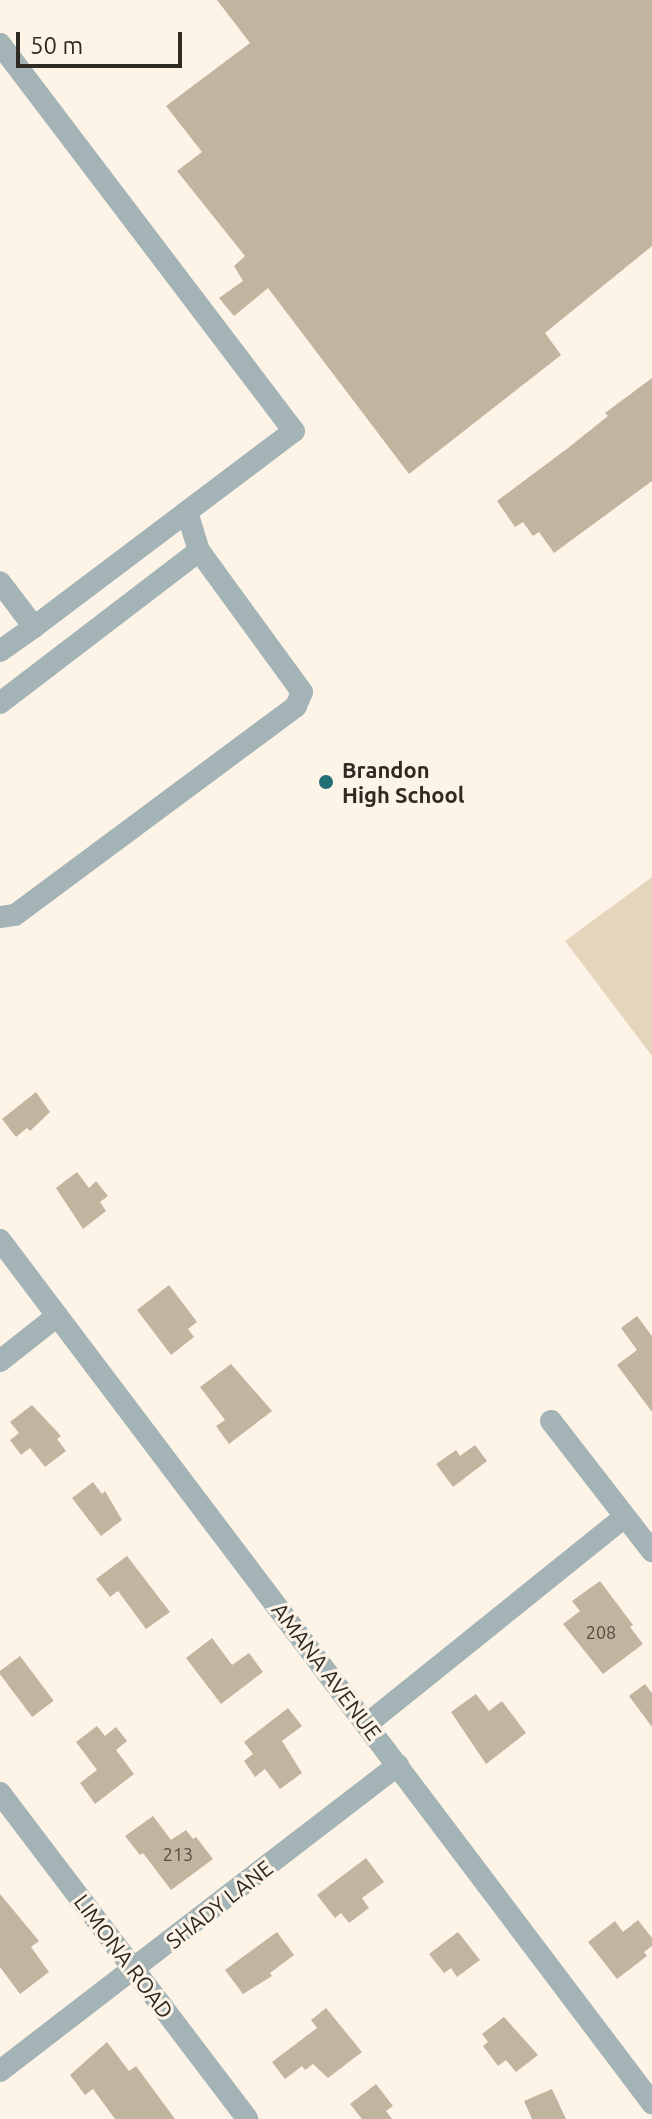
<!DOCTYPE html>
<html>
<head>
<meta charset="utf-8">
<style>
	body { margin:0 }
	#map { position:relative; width:652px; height:2119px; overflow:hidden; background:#fdf4e7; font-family:Ubuntu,sans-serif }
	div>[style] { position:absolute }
	.green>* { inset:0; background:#e5d5bd }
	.building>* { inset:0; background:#c2b5a0; transform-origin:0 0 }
	.minor>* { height:22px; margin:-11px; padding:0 11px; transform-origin:11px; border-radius:11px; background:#a3b3b6 }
	.dots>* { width:22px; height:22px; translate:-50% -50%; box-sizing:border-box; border:4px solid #fdf4e7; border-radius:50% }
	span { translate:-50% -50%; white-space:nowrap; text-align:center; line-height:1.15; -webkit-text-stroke:6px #fdf4e7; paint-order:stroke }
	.number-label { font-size:18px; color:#534c41 }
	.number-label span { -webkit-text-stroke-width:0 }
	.poi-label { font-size:22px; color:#2e2921; font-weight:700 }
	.left { translate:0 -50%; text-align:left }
	.street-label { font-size:22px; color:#2e2921 }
	.scale { position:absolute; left:16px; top:32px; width:166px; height:36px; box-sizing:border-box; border:4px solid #2e2921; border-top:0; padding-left:10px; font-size:24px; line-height:28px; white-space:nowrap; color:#2e2921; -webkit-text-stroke:6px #fdf4e7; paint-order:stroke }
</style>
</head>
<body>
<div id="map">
	<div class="green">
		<div style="clip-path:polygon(652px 877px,652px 1056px,565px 941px)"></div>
	</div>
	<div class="building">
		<div style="clip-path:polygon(217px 0,652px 0,652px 246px,545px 333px,561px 355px,409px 474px,268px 288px,234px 316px,219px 298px,243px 281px,234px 266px,245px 256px,177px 171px,202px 152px,166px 106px,250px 43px)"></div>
		<div style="clip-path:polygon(652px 378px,652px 481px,554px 553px,539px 532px,533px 536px,523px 522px,515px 527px,497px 501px,568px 448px,608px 416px,605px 413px)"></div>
		<div style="clip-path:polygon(36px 1092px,50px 1112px,30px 1131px,27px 1128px,16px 1137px,2px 1119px)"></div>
		<div style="clip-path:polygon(77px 1172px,89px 1188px,96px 1181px,108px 1196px,100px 1202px,106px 1211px,83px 1229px,56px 1188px)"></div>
		<div style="clip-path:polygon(169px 1285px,197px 1322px,188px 1329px,194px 1337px,171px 1355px,137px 1310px)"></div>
		<div style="clip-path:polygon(637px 1316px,652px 1336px,652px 1412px,617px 1365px,637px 1350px,621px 1328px)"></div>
		<div style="clip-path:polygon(231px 1364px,272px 1411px,229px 1444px,216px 1426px,225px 1420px,200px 1387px)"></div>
		<div style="clip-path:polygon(32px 1405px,61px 1436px,57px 1439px,66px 1451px,45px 1467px,30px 1448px,21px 1455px,10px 1440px,19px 1433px,10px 1422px)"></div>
		<div style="clip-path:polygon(475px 1445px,487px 1461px,453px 1487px,436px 1464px,456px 1450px,460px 1456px)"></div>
		<div style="clip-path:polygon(93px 1482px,102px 1494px,105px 1491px,122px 1520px,101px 1536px,72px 1498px)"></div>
		<div style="clip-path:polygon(127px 1556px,170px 1612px,146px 1629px,118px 1591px,110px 1597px,96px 1579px)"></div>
		<div style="clip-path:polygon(600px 1581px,633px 1625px,630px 1627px,643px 1644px,603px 1674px,563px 1624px,580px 1611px,572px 1601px)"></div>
		<div style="clip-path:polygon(212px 1638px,232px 1665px,249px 1653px,263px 1672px,221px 1704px,186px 1658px)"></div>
		<div style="left:20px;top:1656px;width:56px;height:27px;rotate:53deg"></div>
		<div style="clip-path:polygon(645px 1684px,652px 1693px,652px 1727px,629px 1696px)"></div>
		<div style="clip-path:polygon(476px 1694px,489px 1711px,502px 1701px,526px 1733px,486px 1764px,451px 1712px)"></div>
		<div style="clip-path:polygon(288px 1708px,302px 1726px,282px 1741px,302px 1773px,280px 1789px,265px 1769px,255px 1777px,244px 1761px,253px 1754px,244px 1742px)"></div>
		<div style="clip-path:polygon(97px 1726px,105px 1736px,116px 1727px,127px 1741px,116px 1750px,134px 1774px,95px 1804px,80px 1783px,97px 1770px,76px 1742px)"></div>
		<div style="clip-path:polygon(153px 1816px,171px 1840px,186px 1830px,193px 1839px,196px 1837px,213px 1859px,171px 1890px,143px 1853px,140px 1855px,125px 1836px)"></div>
		<div style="clip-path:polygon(366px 1858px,384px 1882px,362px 1898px,369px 1908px,349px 1923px,341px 1913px,335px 1918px,317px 1895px)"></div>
		<div style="clip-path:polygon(0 1894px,39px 1941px,31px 1947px,49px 1972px,20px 1994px,0 1967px)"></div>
		<div style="clip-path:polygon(638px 1920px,652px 1938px,652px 1946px,644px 1952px,647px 1956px,617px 1979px,588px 1942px,615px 1921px,623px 1932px)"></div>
		<div style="clip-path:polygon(277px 1932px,294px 1955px,270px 1973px,272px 1976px,243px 1994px,225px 1970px)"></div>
		<div style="clip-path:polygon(458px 1932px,480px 1960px,457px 1977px,451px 1968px,444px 1973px,429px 1954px)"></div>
		<div style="clip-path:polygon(326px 2008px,362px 2052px,328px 2078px,313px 2064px,305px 2070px,302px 2066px,285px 2079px,272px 2062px,317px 2028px,311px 2020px)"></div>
		<div style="clip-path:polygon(504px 2017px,538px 2055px,516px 2072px,506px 2060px,498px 2066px,483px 2046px,488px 2042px,482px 2034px)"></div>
		<div style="clip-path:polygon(107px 2042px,129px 2071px,136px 2066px,175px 2119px,115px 2119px,93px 2089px,85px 2095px,70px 2075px)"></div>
		<div style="clip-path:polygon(376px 2084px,393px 2106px,386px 2111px,392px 2119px,362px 2119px,350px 2104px)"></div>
		<div style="clip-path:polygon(552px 2089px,566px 2119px,532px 2119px,524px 2101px)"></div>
	</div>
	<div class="minor">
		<div style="left:0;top:44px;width:486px;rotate:52.8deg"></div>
		<div style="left:294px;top:431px;width:326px;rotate:143deg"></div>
		<div style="left:34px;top:627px;width:56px;rotate:-127.1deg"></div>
		<div style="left:0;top:651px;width:42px;rotate:-35.2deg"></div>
		<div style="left:0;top:703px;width:250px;rotate:-37.4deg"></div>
		<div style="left:0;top:917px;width:15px;rotate:-8deg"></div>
		<div style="left:15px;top:915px;width:350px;rotate:-36.6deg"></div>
		<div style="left:296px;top:706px;width:15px;rotate:-67deg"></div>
		<div style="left:302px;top:692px;width:175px;rotate:-126.1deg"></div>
		<div style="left:199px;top:551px;width:41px;rotate:-107.1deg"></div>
		<div style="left:0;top:1240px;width:1082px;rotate:52.93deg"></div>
		<div style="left:0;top:1361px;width:73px;rotate:-38.3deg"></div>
		<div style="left:551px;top:1421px;width:165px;rotate:52.2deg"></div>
		<div style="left:367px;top:1724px;width:330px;rotate:-38.8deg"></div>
		<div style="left:0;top:1793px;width:409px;rotate:52.8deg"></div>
		<div style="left:0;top:2071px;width:502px;rotate:-37.55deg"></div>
	</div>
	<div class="dots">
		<div style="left:326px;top:782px;background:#236d76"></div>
	</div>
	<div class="number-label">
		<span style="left:601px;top:1632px">208</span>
		<span style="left:178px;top:1854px">213</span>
	</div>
	<div class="poi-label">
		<span class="left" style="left:342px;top:782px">Brandon<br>High School</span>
	</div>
	<div class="street-label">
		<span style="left:327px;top:1671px;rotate:53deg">AMANA AVENUE</span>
		<span style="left:219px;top:1904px;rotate:-38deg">SHADY LANE</span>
		<span style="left:124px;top:1956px;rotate:53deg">LIMONA ROAD</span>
	</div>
	<div class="scale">50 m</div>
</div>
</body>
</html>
